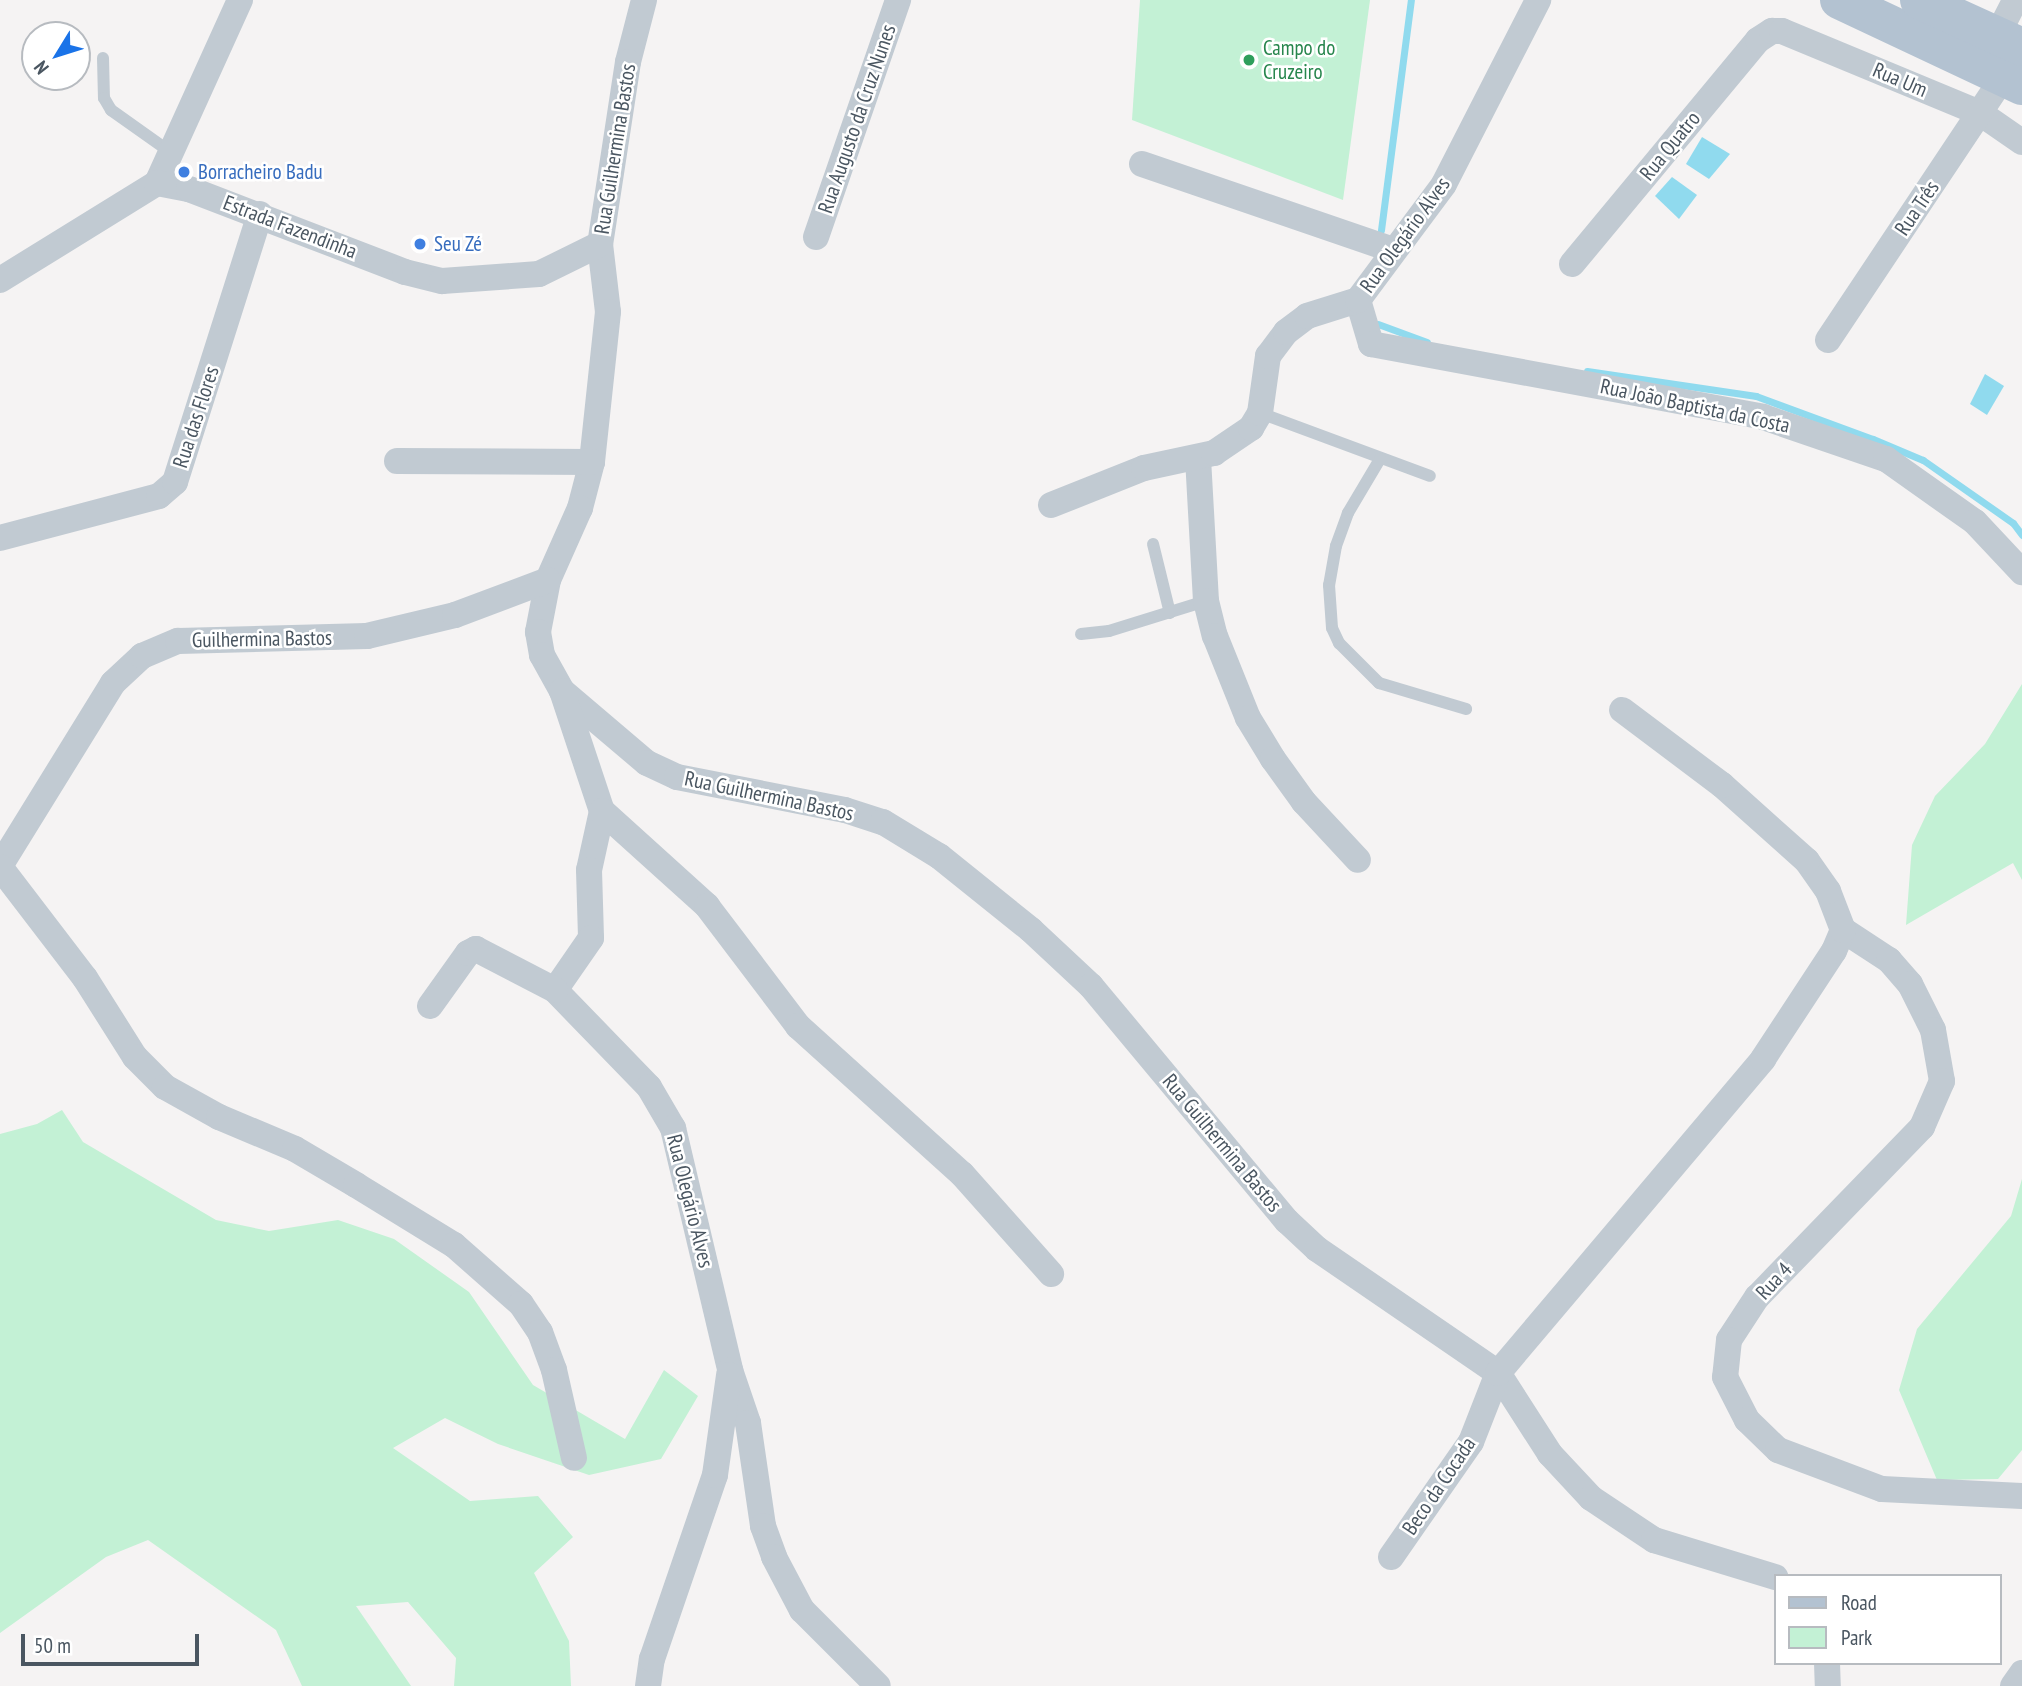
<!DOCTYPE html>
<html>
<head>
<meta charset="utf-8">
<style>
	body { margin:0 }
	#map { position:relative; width:2022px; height:1686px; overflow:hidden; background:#f5f3f3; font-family:"PT Sans Narrow",sans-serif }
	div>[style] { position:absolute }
	.green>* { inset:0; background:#c3f1d5 }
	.water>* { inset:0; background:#90daee }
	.stream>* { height:7px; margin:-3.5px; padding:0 3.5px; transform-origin:3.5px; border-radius:3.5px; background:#90daee }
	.service>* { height:12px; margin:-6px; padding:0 6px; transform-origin:6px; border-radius:6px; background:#c1cad2 }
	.minor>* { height:26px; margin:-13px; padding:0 13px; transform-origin:13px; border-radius:13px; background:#c1cad2 }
	.primary>* { height:38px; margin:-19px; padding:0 19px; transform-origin:19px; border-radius:19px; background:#b3c2d1 }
	.dots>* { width:19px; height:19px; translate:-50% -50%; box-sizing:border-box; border:4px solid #fff; border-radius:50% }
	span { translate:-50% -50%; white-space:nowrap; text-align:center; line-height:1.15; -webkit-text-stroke:5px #fff; paint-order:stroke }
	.leisure-label { font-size:21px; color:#27864d }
	.left { translate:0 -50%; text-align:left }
	.street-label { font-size:21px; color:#4a5661 }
	.shop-label { font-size:21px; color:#366cbe }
	.legend { position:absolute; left:1774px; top:1574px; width:228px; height:91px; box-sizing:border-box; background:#fff; border:2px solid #b7bbc0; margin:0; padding:9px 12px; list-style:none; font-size:21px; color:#4a5661 }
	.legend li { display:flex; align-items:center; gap:14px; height:35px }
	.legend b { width:35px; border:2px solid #b7bbc0 }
	.north { position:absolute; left:21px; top:21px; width:70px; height:70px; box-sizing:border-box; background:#fff; border:2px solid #b7bbc0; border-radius:50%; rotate:232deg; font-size:19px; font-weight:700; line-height:28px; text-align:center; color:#4a5661 }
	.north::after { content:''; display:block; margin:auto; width:24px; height:32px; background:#1a73e8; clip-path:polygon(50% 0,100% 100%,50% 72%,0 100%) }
	.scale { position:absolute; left:21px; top:1634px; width:178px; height:32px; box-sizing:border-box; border:4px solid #4a5661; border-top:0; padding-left:9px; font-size:21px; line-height:24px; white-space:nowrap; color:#4a5661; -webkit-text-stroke:5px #fff; paint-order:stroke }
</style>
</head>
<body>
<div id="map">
	<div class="green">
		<div style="clip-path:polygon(1140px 0,1370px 0,1343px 200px,1132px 120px)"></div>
		<div style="clip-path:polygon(2022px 684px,2022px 880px,2013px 863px,1906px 925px,1912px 845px,1935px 796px,1985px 744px)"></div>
		<div style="clip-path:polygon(62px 1110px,83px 1142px,216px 1220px,269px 1231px,338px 1220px,394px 1239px,469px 1292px,533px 1385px,625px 1439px,664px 1370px,698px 1396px,661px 1459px,589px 1475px,498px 1444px,445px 1418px,393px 1448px,470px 1501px,538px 1496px,573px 1537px,534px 1573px,569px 1641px,571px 1686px,454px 1686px,456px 1658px,408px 1602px,356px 1606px,411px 1686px,302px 1686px,276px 1630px,148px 1540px,106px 1557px,0 1633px,0 1134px,37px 1124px)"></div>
		<div style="clip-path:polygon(2022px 1179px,2022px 1450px,1998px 1479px,1937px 1480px,1899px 1390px,1917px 1329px,2011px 1216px)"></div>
	</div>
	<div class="water">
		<div style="clip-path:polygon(1702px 137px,1730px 154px,1709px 179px,1686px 164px)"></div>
		<div style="clip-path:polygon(1672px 177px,1697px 195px,1679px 219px,1655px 196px)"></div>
		<div style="clip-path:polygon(1985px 374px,2004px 386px,1987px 415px,1970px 404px)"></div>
	</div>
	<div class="stream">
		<div style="left:1381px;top:230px;width:232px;rotate:-82.6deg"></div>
		<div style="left:1378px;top:324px;width:52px;rotate:20.2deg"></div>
		<div style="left:1587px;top:371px;width:171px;rotate:8.4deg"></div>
		<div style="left:1756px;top:396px;width:125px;rotate:20.2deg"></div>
		<div style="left:1873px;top:439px;width:54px;rotate:22.8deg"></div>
		<div style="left:1923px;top:460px;width:110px;rotate:35deg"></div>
		<div style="left:2013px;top:523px;width:15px;rotate:53deg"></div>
	</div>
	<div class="service">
		<div style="left:103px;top:58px;width:40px;rotate:88.6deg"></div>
		<div style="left:104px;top:98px;width:14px;rotate:60deg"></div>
		<div style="left:111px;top:110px;width:72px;rotate:35.4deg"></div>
		<div style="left:1260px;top:413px;width:181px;rotate:20.3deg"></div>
		<div style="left:1380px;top:459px;width:63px;rotate:120.7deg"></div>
		<div style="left:1348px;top:513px;width:35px;rotate:110deg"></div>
		<div style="left:1336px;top:546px;width:40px;rotate:100deg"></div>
		<div style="left:1329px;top:585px;width:43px;rotate:86deg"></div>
		<div style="left:1332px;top:628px;width:17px;rotate:65deg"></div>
		<div style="left:1339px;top:643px;width:57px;rotate:45deg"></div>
		<div style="left:1379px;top:683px;width:91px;rotate:16.6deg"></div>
		<div style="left:1153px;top:544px;width:71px;rotate:76.2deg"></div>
		<div style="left:1081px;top:634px;width:28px;rotate:-6deg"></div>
		<div style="left:1109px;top:631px;width:102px;rotate:-17.2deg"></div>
	</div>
	<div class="minor">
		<div style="left:644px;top:0;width:64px;rotate:104.5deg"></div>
		<div style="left:628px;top:62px;width:184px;rotate:98.7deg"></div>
		<div style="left:600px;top:244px;width:68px;rotate:83.3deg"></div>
		<div style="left:608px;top:312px;width:151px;rotate:96.1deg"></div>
		<div style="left:592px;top:462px;width:48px;rotate:104.6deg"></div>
		<div style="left:580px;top:508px;width:79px;rotate:114deg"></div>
		<div style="left:548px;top:580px;width:53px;rotate:100.9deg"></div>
		<div style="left:538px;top:632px;width:23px;rotate:80deg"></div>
		<div style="left:542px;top:655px;width:41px;rotate:60.9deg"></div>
		<div style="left:562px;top:691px;width:111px;rotate:40.3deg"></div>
		<div style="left:647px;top:763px;width:33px;rotate:25deg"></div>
		<div style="left:677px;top:777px;width:171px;rotate:11.1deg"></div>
		<div style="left:845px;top:810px;width:40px;rotate:18deg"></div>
		<div style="left:883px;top:822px;width:66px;rotate:31.3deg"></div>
		<div style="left:939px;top:856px;width:118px;rotate:38.8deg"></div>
		<div style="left:1031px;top:930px;width:82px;rotate:43deg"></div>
		<div style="left:1091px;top:986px;width:306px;rotate:50.2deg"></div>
		<div style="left:1287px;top:1221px;width:41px;rotate:43deg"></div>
		<div style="left:1317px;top:1249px;width:219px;rotate:34.4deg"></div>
		<div style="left:1498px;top:1373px;width:96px;rotate:57.3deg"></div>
		<div style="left:1550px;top:1454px;width:60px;rotate:47deg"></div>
		<div style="left:1591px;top:1498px;width:76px;rotate:33.7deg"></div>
		<div style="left:1654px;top:1540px;width:127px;rotate:17deg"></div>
		<div style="left:1998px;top:34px;width:38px;rotate:-63deg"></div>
		<div style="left:1142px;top:164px;width:265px;rotate:18.9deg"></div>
		<div style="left:157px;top:183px;width:201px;rotate:-65.6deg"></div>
		<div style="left:816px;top:237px;width:251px;rotate:-70.9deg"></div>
		<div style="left:1572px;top:264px;width:291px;rotate:-50.3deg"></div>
		<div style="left:1758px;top:40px;width:17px;rotate:-33deg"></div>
		<div style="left:1772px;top:31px;width:10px"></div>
		<div style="left:1782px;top:31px;width:214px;rotate:22.5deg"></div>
		<div style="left:1980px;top:113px;width:51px;rotate:34.6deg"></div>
		<div style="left:0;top:280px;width:185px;rotate:-31.7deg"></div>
		<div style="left:157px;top:183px;width:33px;rotate:11deg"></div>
		<div style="left:189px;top:189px;width:231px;rotate:21deg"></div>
		<div style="left:405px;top:272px;width:38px;rotate:14deg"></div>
		<div style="left:442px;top:281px;width:97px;rotate:-4.1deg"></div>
		<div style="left:539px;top:274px;width:68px;rotate:-26.2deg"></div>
		<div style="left:1358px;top:300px;width:46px;rotate:73.5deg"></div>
		<div style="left:1371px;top:344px;width:399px;rotate:10.5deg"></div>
		<div style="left:1763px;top:417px;width:130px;rotate:18.9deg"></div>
		<div style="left:1886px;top:459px;width:109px;rotate:35.3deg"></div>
		<div style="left:1975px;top:522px;width:69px;rotate:46.8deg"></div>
		<div style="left:1828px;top:340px;width:317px;rotate:-56.3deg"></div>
		<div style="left:1198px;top:458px;width:143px;rotate:86.8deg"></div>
		<div style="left:1206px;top:601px;width:36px;rotate:76deg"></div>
		<div style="left:1215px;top:636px;width:88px;rotate:68.1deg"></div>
		<div style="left:1248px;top:718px;width:48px;rotate:58.6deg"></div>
		<div style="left:1273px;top:759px;width:53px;rotate:54.2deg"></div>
		<div style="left:1304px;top:802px;width:79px;rotate:47deg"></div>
		<div style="left:397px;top:461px;width:195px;rotate:0.3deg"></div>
		<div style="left:1051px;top:505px;width:100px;rotate:-21.7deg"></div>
		<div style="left:1144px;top:468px;width:72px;rotate:-12.1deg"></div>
		<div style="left:1214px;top:453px;width:45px;rotate:-34deg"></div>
		<div style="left:1251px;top:428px;width:17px;rotate:-59deg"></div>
		<div style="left:1260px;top:413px;width:58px;rotate:-82deg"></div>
		<div style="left:1268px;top:356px;width:30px;rotate:-53deg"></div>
		<div style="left:1286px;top:332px;width:26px;rotate:-37deg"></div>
		<div style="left:1307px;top:316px;width:53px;rotate:-17.4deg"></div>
		<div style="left:1358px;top:300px;width:144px;rotate:-53.4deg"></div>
		<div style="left:1444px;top:184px;width:207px;rotate:-62.9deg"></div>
		<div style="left:0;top:538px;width:164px;rotate:-14.8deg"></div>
		<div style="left:159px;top:496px;width:21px;rotate:-41deg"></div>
		<div style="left:175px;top:482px;width:281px;rotate:-72.4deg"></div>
		<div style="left:562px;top:691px;width:126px;rotate:71.6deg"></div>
		<div style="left:602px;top:811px;width:60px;rotate:102.4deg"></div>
		<div style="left:589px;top:870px;width:68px;rotate:88.3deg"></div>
		<div style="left:591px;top:938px;width:63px;rotate:124.7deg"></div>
		<div style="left:555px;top:990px;width:135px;rotate:45.9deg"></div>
		<div style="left:649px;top:1087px;width:48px;rotate:59.7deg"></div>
		<div style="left:673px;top:1128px;width:249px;rotate:76.7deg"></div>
		<div style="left:730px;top:1370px;width:56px;rotate:71.2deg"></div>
		<div style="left:748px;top:1423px;width:104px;rotate:81.7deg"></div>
		<div style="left:763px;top:1526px;width:33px;rotate:70deg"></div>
		<div style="left:774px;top:1557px;width:60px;rotate:62.2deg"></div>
		<div style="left:802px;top:1610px;width:107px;rotate:45deg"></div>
		<div style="left:602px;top:811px;width:142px;rotate:42.1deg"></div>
		<div style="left:707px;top:906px;width:151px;rotate:52.8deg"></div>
		<div style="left:798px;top:1026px;width:221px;rotate:42.1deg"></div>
		<div style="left:962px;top:1174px;width:134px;rotate:48.3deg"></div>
		<div style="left:0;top:866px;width:215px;rotate:-58.3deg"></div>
		<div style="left:113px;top:683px;width:40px;rotate:-43deg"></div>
		<div style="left:142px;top:656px;width:39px;rotate:-23deg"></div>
		<div style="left:178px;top:641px;width:189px;rotate:-1.5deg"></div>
		<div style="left:367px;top:636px;width:90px;rotate:-13.4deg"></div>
		<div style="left:455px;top:615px;width:99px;rotate:-20.6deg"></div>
		<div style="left:0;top:867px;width:140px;rotate:52.6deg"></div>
		<div style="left:85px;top:978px;width:93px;rotate:57.7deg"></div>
		<div style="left:135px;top:1057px;width:42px;rotate:45deg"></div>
		<div style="left:165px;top:1087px;width:62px;rotate:29.1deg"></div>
		<div style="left:219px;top:1117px;width:82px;rotate:22.8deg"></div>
		<div style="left:295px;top:1149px;width:71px;rotate:30.5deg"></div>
		<div style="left:356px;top:1185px;width:115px;rotate:31.5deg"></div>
		<div style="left:454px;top:1245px;width:89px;rotate:41.4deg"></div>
		<div style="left:521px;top:1304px;width:34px;rotate:56deg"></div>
		<div style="left:540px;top:1332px;width:40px;rotate:69.8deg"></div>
		<div style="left:554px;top:1370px;width:90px;rotate:77.2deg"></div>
		<div style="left:1843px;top:930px;width:55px;rotate:33.1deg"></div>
		<div style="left:1889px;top:960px;width:32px;rotate:49deg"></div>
		<div style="left:1910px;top:984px;width:51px;rotate:63.4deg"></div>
		<div style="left:1933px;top:1030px;width:52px;rotate:80deg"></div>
		<div style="left:1942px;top:1081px;width:50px;rotate:113.5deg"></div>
		<div style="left:1922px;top:1127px;width:237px;rotate:134.1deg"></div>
		<div style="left:1757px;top:1297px;width:51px;rotate:123.1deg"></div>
		<div style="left:1729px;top:1340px;width:37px;rotate:96deg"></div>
		<div style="left:1725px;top:1377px;width:48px;rotate:62.9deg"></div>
		<div style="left:1747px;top:1420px;width:43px;rotate:44.1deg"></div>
		<div style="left:1778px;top:1450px;width:111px;rotate:20.6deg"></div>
		<div style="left:1882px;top:1489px;width:140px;rotate:2.9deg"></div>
		<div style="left:430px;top:1006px;width:65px;rotate:-54.4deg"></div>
		<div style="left:468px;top:953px;width:9px;rotate:-27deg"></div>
		<div style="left:476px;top:949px;width:89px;rotate:27.4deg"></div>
		<div style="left:1391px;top:1557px;width:140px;rotate:-55.2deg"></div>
		<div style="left:1471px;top:1442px;width:74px;rotate:-68.6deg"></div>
		<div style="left:1498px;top:1373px;width:411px;rotate:-49.8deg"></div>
		<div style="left:1763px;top:1059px;width:129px;rotate:-56.7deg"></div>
		<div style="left:1834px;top:951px;width:23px;rotate:-67deg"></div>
		<div style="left:1843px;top:930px;width:42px;rotate:-111deg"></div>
		<div style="left:1828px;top:891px;width:37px;rotate:-125deg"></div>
		<div style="left:1807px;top:861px;width:114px;rotate:-138.2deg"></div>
		<div style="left:1722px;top:785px;width:125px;rotate:-143.1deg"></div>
		<div style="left:1827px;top:1663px;width:23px;rotate:88deg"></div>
		<div style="left:648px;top:1686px;width:27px;rotate:-82deg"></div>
		<div style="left:652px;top:1659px;width:194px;rotate:-71.1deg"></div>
		<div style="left:715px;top:1475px;width:101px;rotate:-82deg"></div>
		<div style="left:2013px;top:1686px;width:16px;rotate:-55deg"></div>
	</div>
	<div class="primary">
		<div style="left:1839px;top:0;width:202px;rotate:25.2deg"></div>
		<div style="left:1919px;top:0;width:113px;rotate:24.5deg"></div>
	</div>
	<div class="dots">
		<div style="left:1249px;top:60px;background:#2e9e5b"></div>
		<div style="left:184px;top:172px;background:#3f7fe0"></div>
		<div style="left:420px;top:244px;background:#3f7fe0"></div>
	</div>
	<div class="leisure-label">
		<span class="left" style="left:1263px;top:60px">Campo do<br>Cruzeiro</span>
	</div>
	<div class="street-label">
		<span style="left:1900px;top:80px;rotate:23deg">Rua Um</span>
		<span style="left:857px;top:119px;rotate:-71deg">Rua Augusto da Cruz Nunes</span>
		<span style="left:1670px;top:146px;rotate:-51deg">Rua Quatro</span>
		<span style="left:615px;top:149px;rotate:-81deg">Rua Guilhermina Bastos</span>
		<span style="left:1917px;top:208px;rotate:-56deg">Rua Três</span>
		<span style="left:290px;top:227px;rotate:21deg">Estrada Fazendinha</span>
		<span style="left:1405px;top:235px;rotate:-54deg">Rua Olegário Alves</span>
		<span style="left:1695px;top:406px;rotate:12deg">Rua João Baptista da Costa</span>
		<span style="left:196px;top:417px;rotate:-72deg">Rua das Flores</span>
		<span style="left:262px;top:639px;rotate:-1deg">Guilhermina Bastos</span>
		<span style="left:769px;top:796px;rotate:12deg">Rua Guilhermina Bastos</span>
		<span style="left:1222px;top:1143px;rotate:50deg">Rua Guilhermina Bastos</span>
		<span style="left:690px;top:1201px;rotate:76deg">Rua Olegário Alves</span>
		<span style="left:1774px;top:1281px;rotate:-47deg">Rua 4</span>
		<span style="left:1439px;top:1486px;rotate:-56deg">Beco da Cocada</span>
	</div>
	<div class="shop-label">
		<span class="left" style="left:198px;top:172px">Borracheiro Badu</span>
		<span class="left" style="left:434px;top:244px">Seu Zé</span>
	</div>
	<ul class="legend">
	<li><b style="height:9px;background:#b3c2d1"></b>Road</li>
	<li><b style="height:19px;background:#c3f1d5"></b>Park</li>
	</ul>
	<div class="north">N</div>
	<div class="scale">50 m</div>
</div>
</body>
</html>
